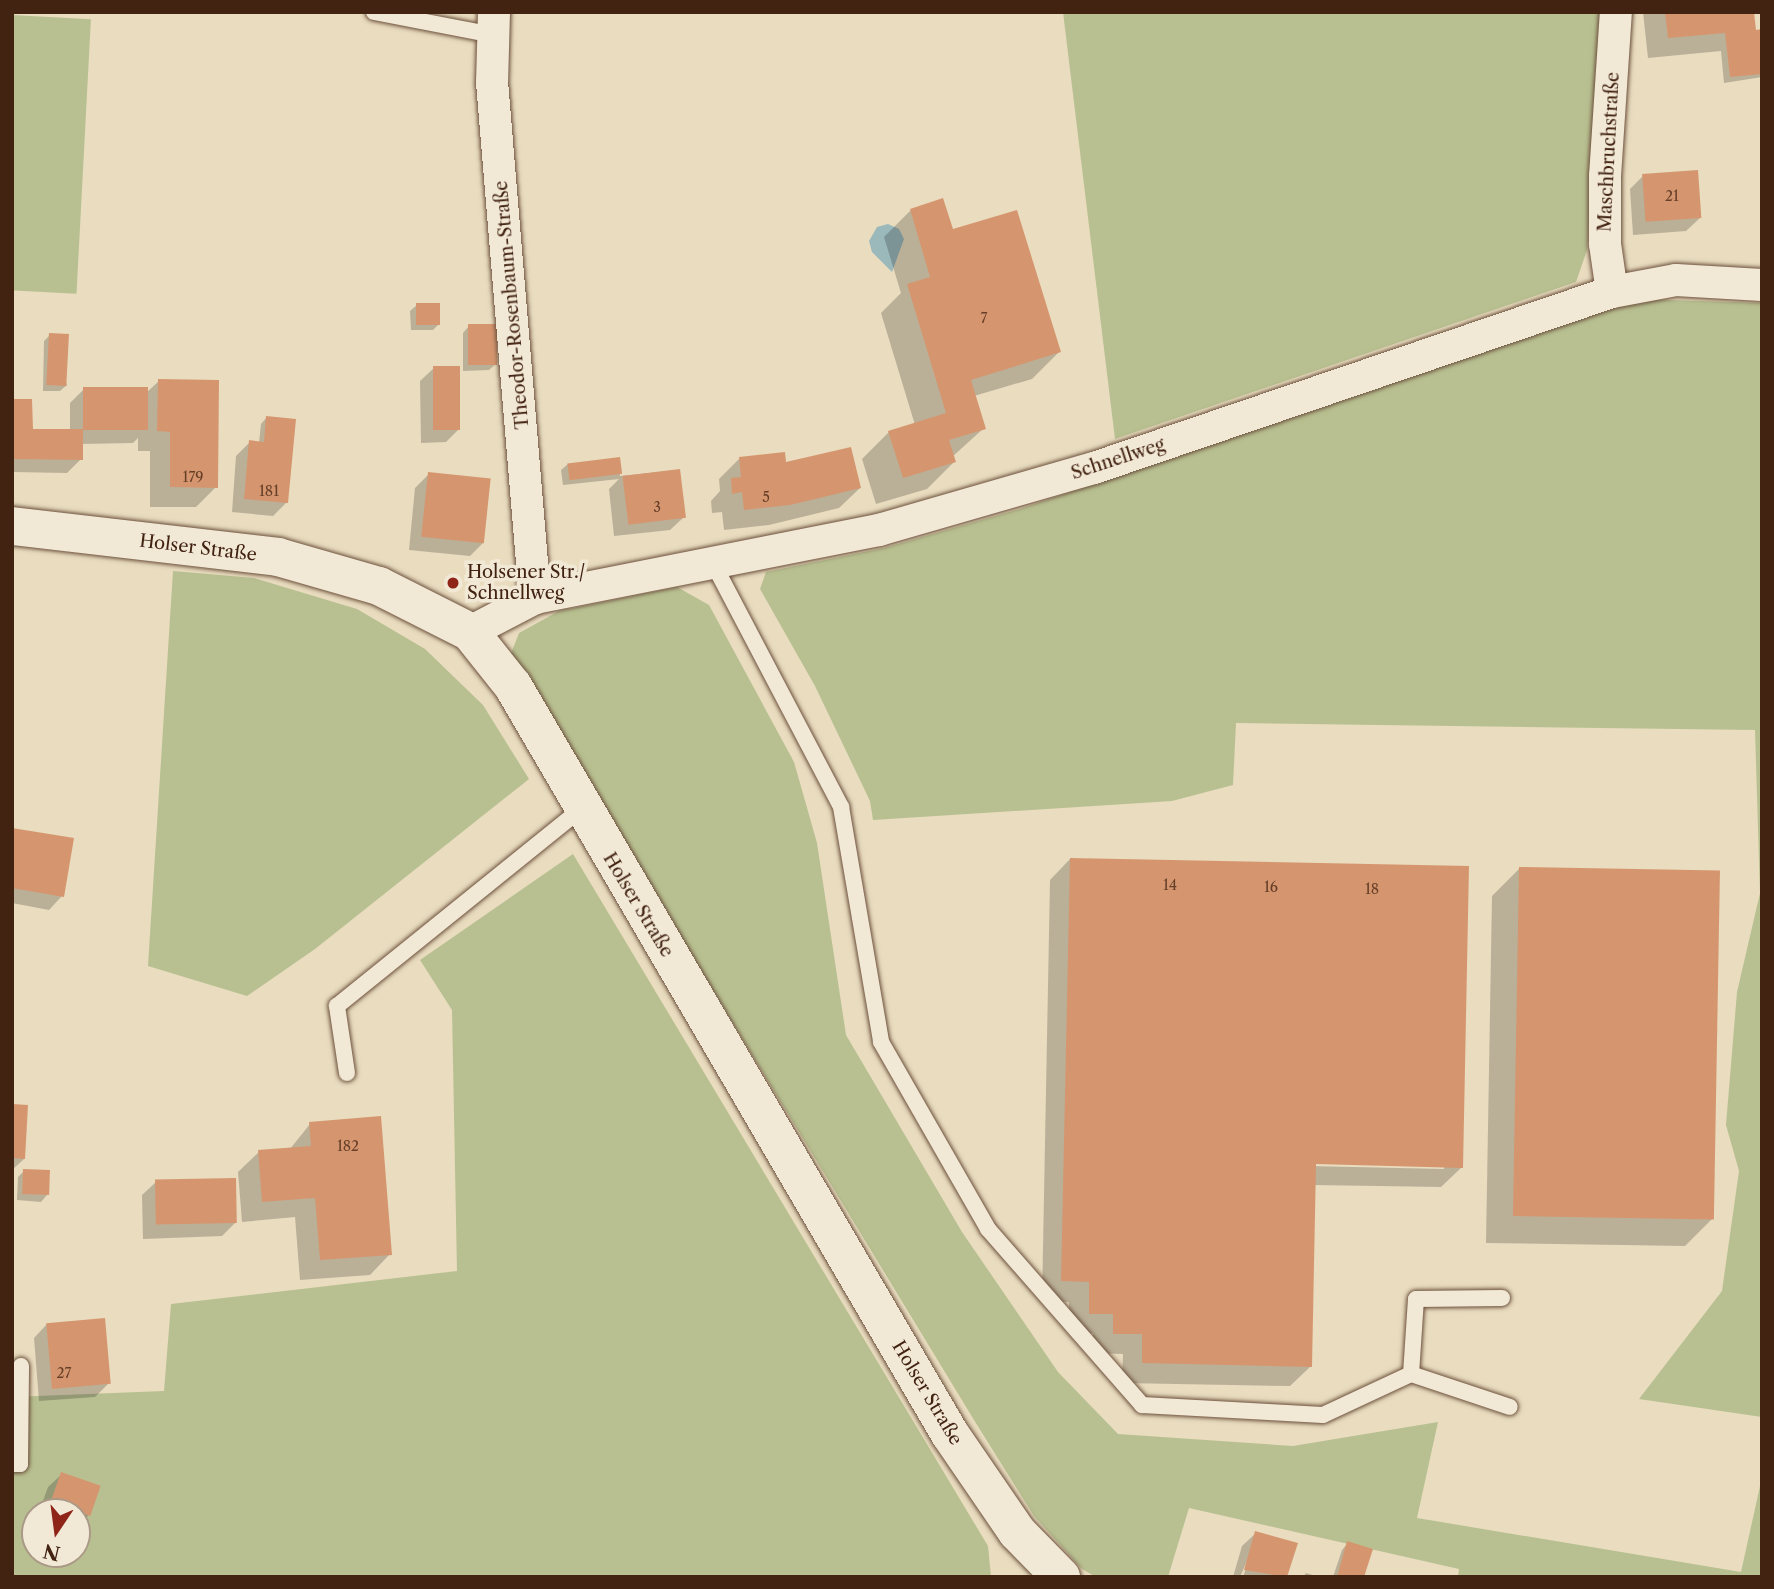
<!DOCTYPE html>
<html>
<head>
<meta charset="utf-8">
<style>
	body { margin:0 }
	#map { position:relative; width:1774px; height:1589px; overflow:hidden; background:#e9dcbf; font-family:"Libre Caslon Text",serif }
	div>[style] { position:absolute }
	.green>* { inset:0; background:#b8c091; transform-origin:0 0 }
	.water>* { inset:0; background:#9bb9bb }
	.shadow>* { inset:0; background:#0003 }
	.building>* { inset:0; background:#d5966f; transform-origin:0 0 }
	.roads { filter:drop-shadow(0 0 2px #6c503c) drop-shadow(0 0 2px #6c503c) }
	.lane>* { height:16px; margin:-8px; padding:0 8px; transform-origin:8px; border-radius:8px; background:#f1e8d5 }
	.street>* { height:32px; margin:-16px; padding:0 16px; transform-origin:16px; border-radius:16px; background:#f1e8d5 }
	.secondary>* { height:38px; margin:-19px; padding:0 19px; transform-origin:19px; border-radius:19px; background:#f1e8d5 }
	.dots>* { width:19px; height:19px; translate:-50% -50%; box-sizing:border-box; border:4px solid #f1e8d5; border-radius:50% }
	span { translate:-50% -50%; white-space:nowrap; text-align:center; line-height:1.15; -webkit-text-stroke:7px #f1e8d5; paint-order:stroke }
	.number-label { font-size:14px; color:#673f28 }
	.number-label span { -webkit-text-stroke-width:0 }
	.street-label { font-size:18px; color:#422211 }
	.poi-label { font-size:18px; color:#422211 }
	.left { translate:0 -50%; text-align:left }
	.frame { position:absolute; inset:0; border:14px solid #422211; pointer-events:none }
	.north { position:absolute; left:21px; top:1498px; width:70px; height:70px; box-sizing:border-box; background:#f1e8d5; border:2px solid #ab9987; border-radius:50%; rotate:193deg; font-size:19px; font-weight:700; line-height:28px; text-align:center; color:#422211 }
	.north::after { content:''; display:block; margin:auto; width:24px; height:32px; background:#8f2418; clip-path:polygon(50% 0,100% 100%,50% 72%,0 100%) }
</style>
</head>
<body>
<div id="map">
	<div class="green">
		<div style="clip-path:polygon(1063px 12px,1603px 12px,1587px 250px,1576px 282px,1115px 439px)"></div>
		<div style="left:12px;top:15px;width:79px;height:275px;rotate:3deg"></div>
		<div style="clip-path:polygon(1637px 299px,1762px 303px,1762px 1417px,1639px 1399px,1722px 1291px,1739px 1171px,1726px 1125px,1737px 992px,1760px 893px,1755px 730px,1236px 723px,1233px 785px,1172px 801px,873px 820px,870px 801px,815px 686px,760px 589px,766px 572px,884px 548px,1020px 509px)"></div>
		<div style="clip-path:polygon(173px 571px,254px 578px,357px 609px,425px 649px,483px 705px,529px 779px,315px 949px,247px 996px,148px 966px)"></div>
		<div style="clip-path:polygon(677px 587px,709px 605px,794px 762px,817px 843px,846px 1035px,962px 1232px,1058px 1372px,1118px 1434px,1293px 1446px,1438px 1422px,1417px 1518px,1741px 1572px,1762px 1477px,1762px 1577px,1458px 1577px,1459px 1569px,1189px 1508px,1168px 1577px,1096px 1577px,1082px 1569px,1034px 1516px,974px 1420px,510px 656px,519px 633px,559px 611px)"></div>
		<div style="clip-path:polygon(evenodd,573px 854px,988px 1546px,991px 1577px,12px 1577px,12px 1397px,164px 1391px,171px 1304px,457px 1271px,452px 1010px,420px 960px,573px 854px,35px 1512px,77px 1512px,77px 1554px,35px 1554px,35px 1512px)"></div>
	</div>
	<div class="water">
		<div style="clip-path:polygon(888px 224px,899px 229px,904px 239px,892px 272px,872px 252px,869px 241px,877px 227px)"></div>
	</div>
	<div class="shadow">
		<div style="clip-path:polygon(1643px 12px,1752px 12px,1751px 32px,1762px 31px,1762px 77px,1724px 83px,1721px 51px,1648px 58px)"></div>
		<div style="clip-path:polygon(1643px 176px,1700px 218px,1686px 231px,1633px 235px,1630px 189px)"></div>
		<div style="clip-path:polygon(911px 210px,952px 231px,1059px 352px,1032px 379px,974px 396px,984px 428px,952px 457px,954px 462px,927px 489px,876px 504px,862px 459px,889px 432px,915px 425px,881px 313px,901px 293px,884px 237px)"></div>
		<div style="clip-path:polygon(417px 305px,439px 324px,433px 330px,411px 330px,410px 311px)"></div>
		<div style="clip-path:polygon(469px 326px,496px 364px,489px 370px,463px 371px,463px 333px)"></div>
		<div style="clip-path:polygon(50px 335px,67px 385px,60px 391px,43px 391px,44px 341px)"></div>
		<div style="clip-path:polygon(434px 368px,459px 429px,446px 442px,421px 443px,420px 381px)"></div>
		<div style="clip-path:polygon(159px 381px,216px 487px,196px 507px,150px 507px,150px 451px,138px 451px,138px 438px,133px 443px,81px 444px,81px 459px,67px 473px,12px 472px,12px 400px,31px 431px,70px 431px,70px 403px,84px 389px,146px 393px)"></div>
		<div style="clip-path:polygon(267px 417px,287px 502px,273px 516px,232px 512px,236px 456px,250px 442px,259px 443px,261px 424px)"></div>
		<div style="clip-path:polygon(619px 459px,620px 476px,679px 470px,684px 517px,670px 530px,614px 536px,609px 489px,619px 479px,563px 485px,561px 470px,568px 464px)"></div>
		<div style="clip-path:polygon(739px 459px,785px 464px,860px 488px,839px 508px,769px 525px,724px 530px,722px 512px,712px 513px,711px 501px,720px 491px,719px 479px)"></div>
		<div style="clip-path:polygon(429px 474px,483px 543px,470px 556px,409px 550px,415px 488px)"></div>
		<div style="clip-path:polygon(12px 830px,62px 896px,49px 910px,12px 903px)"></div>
		<div style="clip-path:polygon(evenodd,1070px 859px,1462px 1167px,1441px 1187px,1314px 1185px,1311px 1366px,1290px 1386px,1122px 1383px,1123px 1354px,1093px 1353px,1093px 1333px,1069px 1333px,1069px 1302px,1042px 1301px,1050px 880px,1070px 859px,1308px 1162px,1444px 1165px,1444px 1169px,1308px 1166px,1308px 1162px)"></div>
		<div style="clip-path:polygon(1519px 869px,1712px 1219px,1685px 1246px,1486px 1243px,1492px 896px)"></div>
		<div style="clip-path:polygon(12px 1105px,24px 1159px,12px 1170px)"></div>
		<div style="clip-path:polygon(310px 1124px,390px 1254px,370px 1275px,300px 1280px,295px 1217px,242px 1222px,238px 1172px,259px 1152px,290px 1149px)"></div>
		<div style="clip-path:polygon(24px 1171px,47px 1195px,41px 1202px,17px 1200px,18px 1177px)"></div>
		<div style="clip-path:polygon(156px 1182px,236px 1222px,222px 1236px,143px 1239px,142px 1195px)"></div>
		<div style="clip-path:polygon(47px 1324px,109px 1383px,95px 1397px,39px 1401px,34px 1338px)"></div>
		<div style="clip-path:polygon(62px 1474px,88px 1516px,77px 1527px,77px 1512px,39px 1512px,48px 1487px)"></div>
		<div style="clip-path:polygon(1256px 1533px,1285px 1577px,1243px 1577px,1253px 1547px,1240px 1577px,1233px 1577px,1242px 1546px)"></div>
		<div style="clip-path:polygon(1348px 1543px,1362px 1577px,1333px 1577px,1342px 1550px)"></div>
		<div style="clip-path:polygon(1306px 1573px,1319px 1577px,1303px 1577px)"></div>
	</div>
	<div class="building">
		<div style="clip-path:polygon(1665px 12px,1754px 12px,1756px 30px,1762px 29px,1762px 74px,1730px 77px,1725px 33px,1668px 38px)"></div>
		<div style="left:1698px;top:170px;width:48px;height:56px;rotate:86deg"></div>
		<div style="clip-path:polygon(943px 198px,953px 229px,1017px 210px,1061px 352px,971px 380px,986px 429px,949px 440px,956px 462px,903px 478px,888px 431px,946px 413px,907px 284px,930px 277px,910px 209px)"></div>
		<div style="left:416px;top:303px;width:24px;height:22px"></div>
		<div style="left:497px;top:324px;width:41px;height:29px;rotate:90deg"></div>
		<div style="left:49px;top:333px;width:20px;height:52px;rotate:3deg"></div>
		<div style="left:433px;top:366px;width:27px;height:64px"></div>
		<div style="clip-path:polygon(158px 379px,219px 380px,218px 488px,170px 487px,170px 432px,157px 431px)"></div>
		<div style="left:148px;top:387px;width:43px;height:65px;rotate:90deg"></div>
		<div style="clip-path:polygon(12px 399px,32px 399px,33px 429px,83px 429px,83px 460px,12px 459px)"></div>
		<div style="clip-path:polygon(266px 416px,296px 419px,288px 503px,244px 499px,249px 440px,264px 442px)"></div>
		<div style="clip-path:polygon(851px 447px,861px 488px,790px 505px,744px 510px,742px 492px,732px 494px,731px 478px,741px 477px,739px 457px,785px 452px,786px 462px)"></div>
		<div style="left:620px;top:457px;width:17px;height:53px;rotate:83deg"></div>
		<div style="left:680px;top:469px;width:49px;height:58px;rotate:83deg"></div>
		<div style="left:428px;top:472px;width:63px;height:65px;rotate:6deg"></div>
		<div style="clip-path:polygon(12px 828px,74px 838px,64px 897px,12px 888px)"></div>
		<div style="clip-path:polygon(1070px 858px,1469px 866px,1463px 1168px,1316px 1164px,1312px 1367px,1142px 1363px,1142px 1334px,1113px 1334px,1113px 1314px,1089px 1314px,1089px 1282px,1061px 1281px)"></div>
		<div style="left:1519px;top:867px;width:201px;height:349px;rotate:1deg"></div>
		<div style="clip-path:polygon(12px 1104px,28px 1105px,25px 1159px,12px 1158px)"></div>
		<div style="clip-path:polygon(381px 1116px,392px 1255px,320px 1260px,315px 1198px,262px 1202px,258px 1150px,311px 1146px,309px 1122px)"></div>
		<div style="left:23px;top:1169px;width:27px;height:25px;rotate:2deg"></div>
		<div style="left:236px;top:1178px;width:45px;height:81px;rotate:89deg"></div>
		<div style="left:105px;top:1318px;width:66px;height:59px;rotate:85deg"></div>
		<div style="left:61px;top:1472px;width:42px;height:32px;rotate:19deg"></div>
		<div style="clip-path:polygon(1255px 1531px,1298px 1543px,1287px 1577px,1244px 1570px)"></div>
		<div style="clip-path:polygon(1347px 1541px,1373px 1549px,1364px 1577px,1337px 1577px)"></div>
	</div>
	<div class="roads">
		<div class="lane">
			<div style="left:374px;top:12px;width:121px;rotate:10.9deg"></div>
			<div style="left:712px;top:561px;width:278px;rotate:62.3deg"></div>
			<div style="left:841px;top:807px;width:238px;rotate:80.3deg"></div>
			<div style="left:881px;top:1042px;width:215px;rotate:60.2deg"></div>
			<div style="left:988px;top:1229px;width:234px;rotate:48.8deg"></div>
			<div style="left:1142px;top:1405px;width:181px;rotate:3.2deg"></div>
			<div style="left:1323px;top:1415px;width:97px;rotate:-25deg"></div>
			<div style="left:1411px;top:1374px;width:75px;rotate:-86.2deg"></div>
			<div style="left:1416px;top:1299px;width:86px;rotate:-0.7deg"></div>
			<div style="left:347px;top:1073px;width:68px;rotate:-98.5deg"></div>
			<div style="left:337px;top:1006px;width:314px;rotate:-38.9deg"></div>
			<div style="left:1411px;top:1374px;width:104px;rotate:18.4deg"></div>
			<div style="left:12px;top:1464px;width:8px"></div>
			<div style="left:20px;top:1464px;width:98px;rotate:-89.4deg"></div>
		</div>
		<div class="street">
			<div style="left:494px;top:12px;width:70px;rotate:91.6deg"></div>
			<div style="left:492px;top:82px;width:518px;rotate:85.24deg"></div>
			<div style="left:1612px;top:292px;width:49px;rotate:-98.3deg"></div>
			<div style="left:1605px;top:244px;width:68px;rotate:-90deg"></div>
			<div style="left:1605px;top:176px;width:164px;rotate:-86.2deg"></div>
			<div style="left:470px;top:632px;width:73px;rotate:-27.6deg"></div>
			<div style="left:535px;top:598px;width:351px;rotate:-11.2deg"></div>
			<div style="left:879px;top:530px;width:224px;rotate:-16.1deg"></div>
			<div style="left:1094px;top:468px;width:547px;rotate:-18.77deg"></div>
			<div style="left:1612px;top:292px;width:65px;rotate:-10.6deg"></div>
			<div style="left:1676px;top:280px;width:86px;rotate:3.3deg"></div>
		</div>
		<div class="secondary">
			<div style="left:12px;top:526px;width:268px;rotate:6.6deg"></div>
			<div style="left:278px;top:557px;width:105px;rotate:16deg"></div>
			<div style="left:379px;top:586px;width:102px;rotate:26.8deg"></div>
			<div style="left:470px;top:632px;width:69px;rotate:51.5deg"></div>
			<div style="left:513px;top:686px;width:866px;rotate:59.71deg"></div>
			<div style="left:950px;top:1434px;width:119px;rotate:55.6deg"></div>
			<div style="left:1017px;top:1532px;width:63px;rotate:45.6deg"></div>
		</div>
	</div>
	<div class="dots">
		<div style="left:453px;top:583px;background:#8f2418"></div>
	</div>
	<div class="number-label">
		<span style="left:1672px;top:196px">21</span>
		<span style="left:984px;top:318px">7</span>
		<span style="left:193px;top:477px">179</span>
		<span style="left:269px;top:491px">181</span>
		<span style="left:766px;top:497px">5</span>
		<span style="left:657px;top:507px">3</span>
		<span style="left:1170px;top:885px">14</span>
		<span style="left:1271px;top:887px">16</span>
		<span style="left:1372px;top:889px">18</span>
		<span style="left:348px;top:1146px">182</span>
		<span style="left:64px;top:1373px">27</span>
	</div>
	<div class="street-label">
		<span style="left:1609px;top:152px;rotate:-87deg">Maschbruchstraße</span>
		<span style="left:512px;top:305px;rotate:-95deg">Theodor-Rosenbaum-Straße</span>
		<span style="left:1118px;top:459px;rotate:-18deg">Schnellweg</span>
		<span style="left:198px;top:548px;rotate:7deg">Holser Straße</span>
		<span style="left:638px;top:905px;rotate:59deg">Holser Straße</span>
		<span style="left:927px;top:1393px;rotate:59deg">Holser Straße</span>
	</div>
	<div class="poi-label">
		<span class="left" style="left:467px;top:583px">Holsener Str./<br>Schnellweg</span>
	</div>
	<div class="frame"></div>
	<div class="north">N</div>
</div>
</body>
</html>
